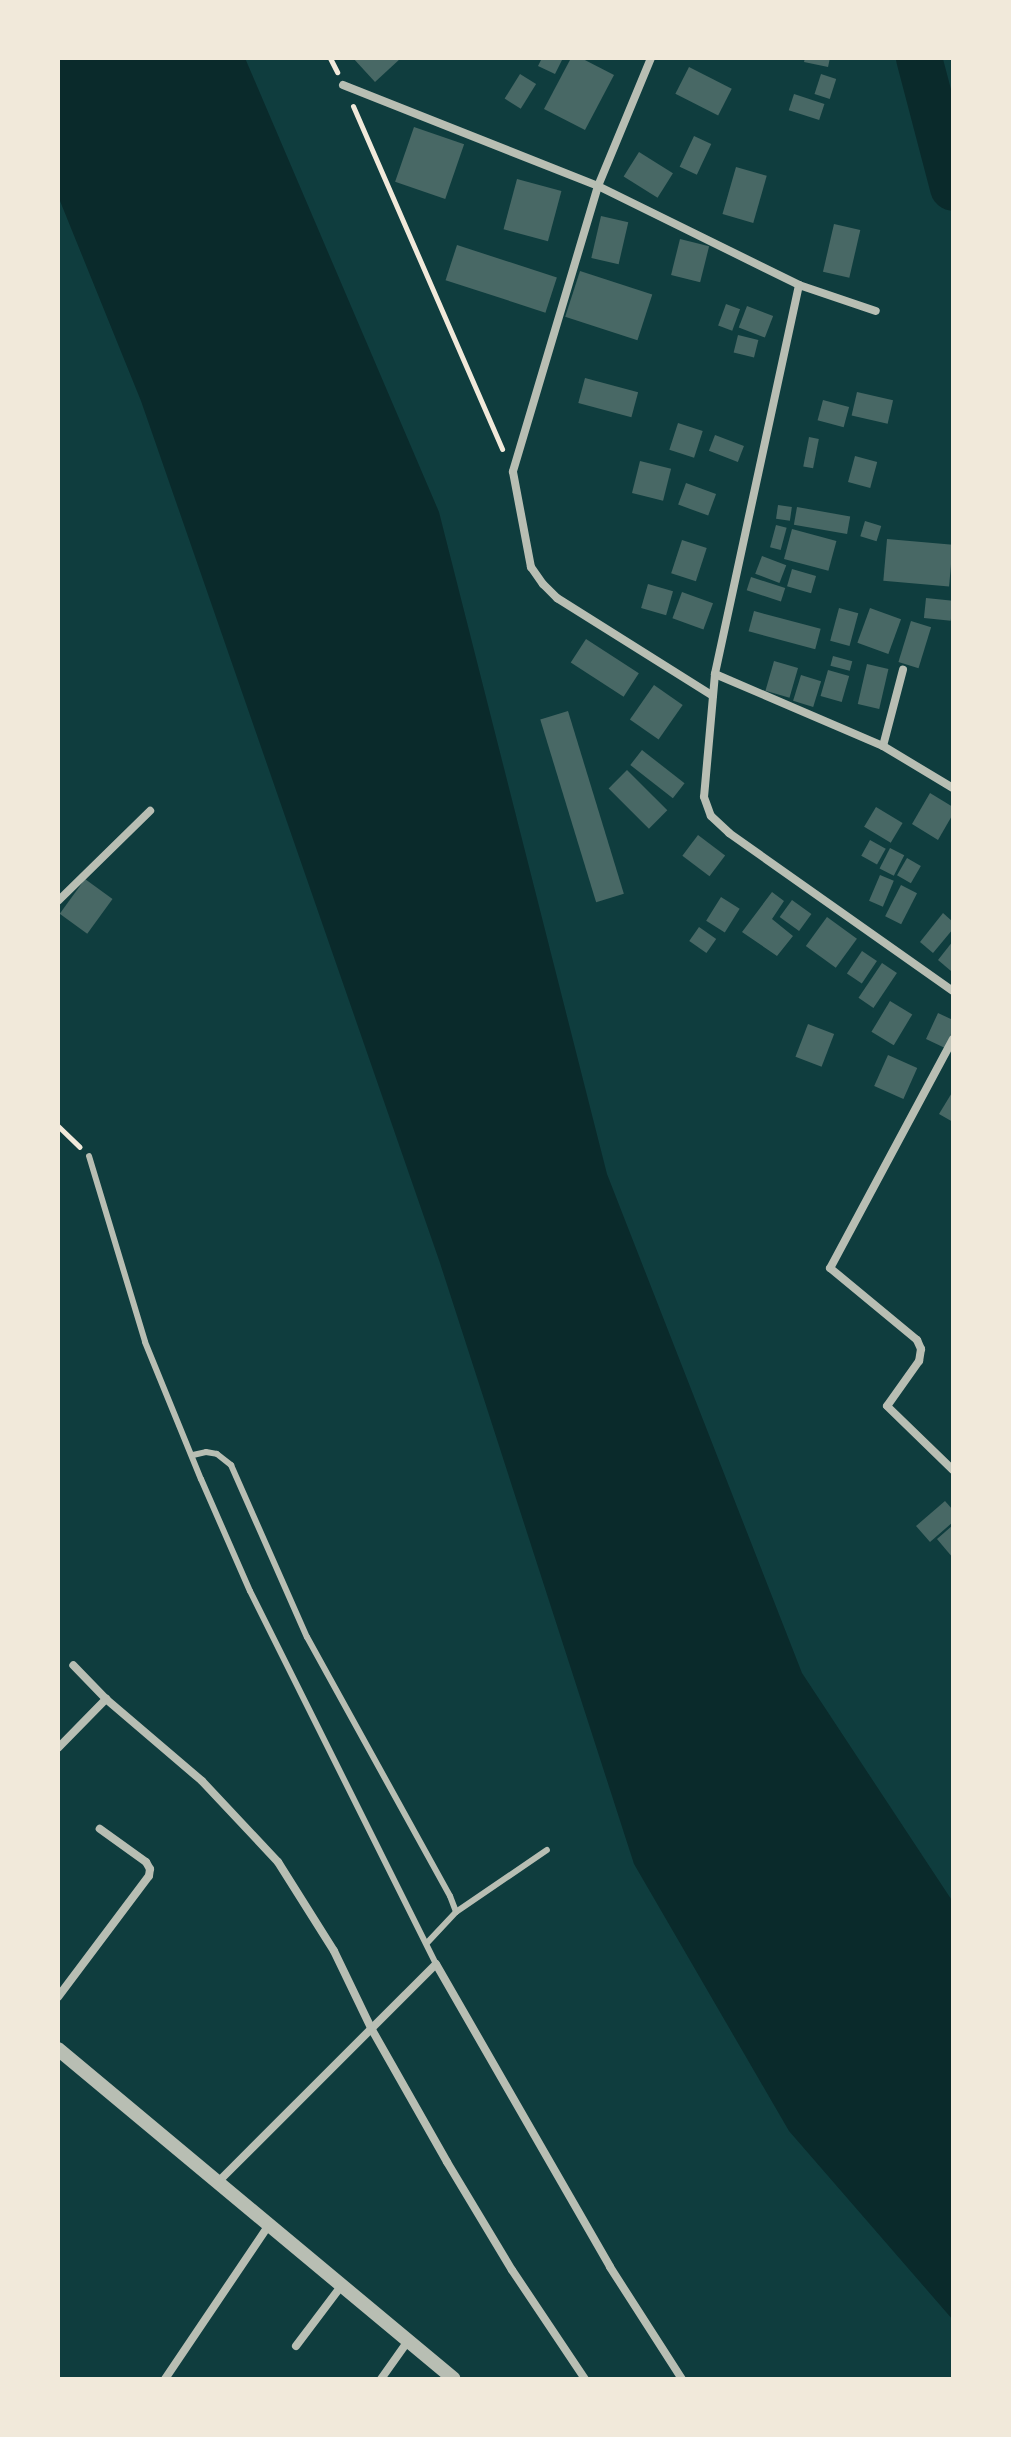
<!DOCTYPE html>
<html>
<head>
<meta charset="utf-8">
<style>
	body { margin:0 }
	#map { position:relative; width:1011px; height:2437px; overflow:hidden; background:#0f3d3e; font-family:Overpass,sans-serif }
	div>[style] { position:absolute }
	.water>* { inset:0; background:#0a2a2b }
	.river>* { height:46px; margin:-23px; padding:0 23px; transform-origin:23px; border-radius:23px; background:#0a2a2b }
	.building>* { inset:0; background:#486865; transform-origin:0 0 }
	.path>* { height:5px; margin:-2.5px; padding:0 2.5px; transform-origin:2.5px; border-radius:2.5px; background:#f1e9da }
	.service>* { height:6px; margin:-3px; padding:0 3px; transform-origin:3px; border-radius:3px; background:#b8beb3 }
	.minor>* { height:8px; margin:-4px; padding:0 4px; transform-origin:4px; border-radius:4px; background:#b8beb3 }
	.tertiary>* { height:14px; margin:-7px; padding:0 7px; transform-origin:7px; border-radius:7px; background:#b8beb3 }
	span { translate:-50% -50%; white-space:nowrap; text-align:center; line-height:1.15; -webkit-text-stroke:6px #f1e9da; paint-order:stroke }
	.frame { position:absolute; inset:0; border:60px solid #f1e9da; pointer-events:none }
</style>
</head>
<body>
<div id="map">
	<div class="water">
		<div style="clip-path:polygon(58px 58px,245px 58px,439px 512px,607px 1174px,802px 1673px,953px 1902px,953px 2320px,789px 2131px,634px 1864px,440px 1263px,141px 401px,58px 196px)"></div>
	</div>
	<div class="river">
		<div style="left:919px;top:58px;width:134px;rotate:75.3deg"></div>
	</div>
	<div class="building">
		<div style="clip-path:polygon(353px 58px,401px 58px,375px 82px)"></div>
		<div style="clip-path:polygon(542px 58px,563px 58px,555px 74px,538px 66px)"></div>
		<div style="clip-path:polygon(571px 58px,581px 58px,614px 75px,585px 130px,544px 109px)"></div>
		<div style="clip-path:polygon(805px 58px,830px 58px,828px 67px,804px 62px)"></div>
		<div style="left:689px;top:67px;width:48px;height:30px;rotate:27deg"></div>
		<div style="left:520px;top:74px;width:19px;height:29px;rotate:32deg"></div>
		<div style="left:821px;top:74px;width:16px;height:21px;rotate:18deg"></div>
		<div style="left:794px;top:94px;width:32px;height:17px;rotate:18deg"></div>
		<div style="left:414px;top:127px;width:53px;height:58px;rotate:19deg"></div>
		<div style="left:694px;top:136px;width:19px;height:34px;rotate:25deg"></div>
		<div style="left:639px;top:152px;width:40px;height:29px;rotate:32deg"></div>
		<div style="left:736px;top:167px;width:32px;height:49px;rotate:16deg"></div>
		<div style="left:517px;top:179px;width:46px;height:52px;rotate:15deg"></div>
		<div style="left:601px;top:216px;width:28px;height:43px;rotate:13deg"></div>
		<div style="left:834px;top:224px;width:27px;height:49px;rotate:13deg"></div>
		<div style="left:680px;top:239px;width:30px;height:37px;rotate:14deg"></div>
		<div style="left:457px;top:245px;width:105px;height:37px;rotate:18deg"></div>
		<div style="left:580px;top:271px;width:76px;height:48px;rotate:18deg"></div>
		<div style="left:726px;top:304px;width:15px;height:23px;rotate:20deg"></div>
		<div style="left:747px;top:306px;width:28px;height:23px;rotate:21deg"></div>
		<div style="left:738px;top:335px;width:21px;height:18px;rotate:14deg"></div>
		<div style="left:585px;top:378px;width:55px;height:26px;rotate:15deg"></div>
		<div style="left:857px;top:392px;width:37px;height:24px;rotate:13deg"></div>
		<div style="left:823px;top:400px;width:27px;height:21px;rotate:15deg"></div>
		<div style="left:678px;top:423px;width:26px;height:28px;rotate:18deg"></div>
		<div style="left:715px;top:435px;width:31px;height:17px;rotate:21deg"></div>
		<div style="left:809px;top:437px;width:10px;height:30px;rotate:11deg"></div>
		<div style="left:855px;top:456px;width:23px;height:27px;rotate:15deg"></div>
		<div style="left:640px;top:461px;width:32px;height:33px;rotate:14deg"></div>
		<div style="left:686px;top:483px;width:32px;height:23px;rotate:20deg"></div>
		<div style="left:778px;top:505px;width:14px;height:14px;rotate:8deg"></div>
		<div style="left:797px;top:507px;width:54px;height:18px;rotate:10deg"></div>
		<div style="left:865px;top:521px;width:17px;height:16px;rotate:17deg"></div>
		<div style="left:776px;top:525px;width:11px;height:23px;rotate:15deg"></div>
		<div style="left:792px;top:529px;width:46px;height:31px;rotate:15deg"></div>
		<div style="left:887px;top:539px;width:66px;height:42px;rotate:5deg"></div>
		<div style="left:682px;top:540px;width:26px;height:35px;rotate:18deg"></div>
		<div style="left:762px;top:556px;width:26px;height:19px;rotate:21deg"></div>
		<div style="left:792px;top:569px;width:25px;height:18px;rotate:16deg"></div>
		<div style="left:751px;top:577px;width:36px;height:14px;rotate:18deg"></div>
		<div style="left:648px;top:584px;width:26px;height:25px;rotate:16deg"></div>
		<div style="left:682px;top:592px;width:33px;height:28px;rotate:20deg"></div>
		<div style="left:926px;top:598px;width:27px;height:20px;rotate:6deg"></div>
		<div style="left:839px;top:608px;width:20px;height:34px;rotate:15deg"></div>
		<div style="left:870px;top:608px;width:33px;height:37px;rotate:20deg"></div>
		<div style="left:754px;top:611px;width:69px;height:21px;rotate:15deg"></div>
		<div style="left:911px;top:621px;width:21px;height:43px;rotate:17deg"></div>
		<div style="left:586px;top:639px;width:63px;height:28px;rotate:33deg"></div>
		<div style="left:833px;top:656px;width:20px;height:10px;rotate:15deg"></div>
		<div style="left:774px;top:661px;width:25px;height:31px;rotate:16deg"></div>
		<div style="left:867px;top:664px;width:22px;height:41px;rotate:13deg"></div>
		<div style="left:828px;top:670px;width:22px;height:27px;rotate:16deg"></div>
		<div style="left:801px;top:675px;width:21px;height:27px;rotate:17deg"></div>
		<div style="left:654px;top:685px;width:35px;height:42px;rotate:35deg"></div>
		<div style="left:568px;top:711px;width:191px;height:29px;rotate:73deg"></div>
		<div style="left:642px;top:750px;width:54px;height:19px;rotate:38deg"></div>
		<div style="left:627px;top:770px;width:57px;height:26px;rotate:45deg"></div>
		<div style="clip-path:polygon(930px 793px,953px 807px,953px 814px,938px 840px,912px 824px)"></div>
		<div style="left:876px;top:807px;width:31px;height:23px;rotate:31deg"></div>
		<div style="left:698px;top:835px;width:34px;height:26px;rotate:37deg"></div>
		<div style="left:870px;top:840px;width:18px;height:18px;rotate:29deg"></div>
		<div style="left:890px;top:848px;width:16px;height:23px;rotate:27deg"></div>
		<div style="left:907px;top:858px;width:16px;height:20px;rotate:30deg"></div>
		<div style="left:880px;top:875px;width:15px;height:28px;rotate:23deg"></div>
		<div style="left:85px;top:879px;width:34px;height:43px;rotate:36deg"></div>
		<div style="left:901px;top:885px;width:18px;height:35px;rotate:27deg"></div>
		<div style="clip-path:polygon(772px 892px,784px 901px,772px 919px,793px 936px,777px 956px,742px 932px)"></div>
		<div style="left:721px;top:897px;width:22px;height:28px;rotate:32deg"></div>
		<div style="left:792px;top:900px;width:24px;height:21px;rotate:36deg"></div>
		<div style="clip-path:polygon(943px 913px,953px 922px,953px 929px,933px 953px,920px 942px)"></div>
		<div style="left:827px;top:917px;width:37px;height:36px;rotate:36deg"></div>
		<div style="left:699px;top:927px;width:21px;height:17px;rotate:35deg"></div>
		<div style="clip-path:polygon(953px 941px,953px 969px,951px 971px,938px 960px)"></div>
		<div style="left:862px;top:951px;width:18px;height:27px;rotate:34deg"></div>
		<div style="left:882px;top:963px;width:18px;height:42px;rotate:34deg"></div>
		<div style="left:890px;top:1001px;width:26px;height:36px;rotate:31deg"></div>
		<div style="clip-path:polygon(938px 1013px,953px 1020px,953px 1030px,945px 1048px,926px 1039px)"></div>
		<div style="left:808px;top:1024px;width:28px;height:35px;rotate:21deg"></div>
		<div style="left:888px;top:1055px;width:32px;height:34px;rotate:24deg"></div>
		<div style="clip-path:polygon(953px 1091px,953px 1122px,939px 1114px)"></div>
		<div style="clip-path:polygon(945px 1501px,953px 1510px,953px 1522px,930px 1542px,916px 1526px)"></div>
		<div style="clip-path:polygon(953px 1525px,953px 1558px,937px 1539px)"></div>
	</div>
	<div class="path">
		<div style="left:330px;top:58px;width:16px;rotate:63deg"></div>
		<div style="left:353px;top:106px;width:374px;rotate:66.5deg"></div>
		<div style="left:58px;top:1126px;width:30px;rotate:44deg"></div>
	</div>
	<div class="service">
		<div style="left:89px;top:1156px;width:194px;rotate:73.2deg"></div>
		<div style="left:145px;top:1342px;width:148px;rotate:67.8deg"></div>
		<div style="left:201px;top:1479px;width:122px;rotate:66.4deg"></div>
		<div style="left:250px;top:1591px;width:417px;rotate:63.5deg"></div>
		<div style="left:193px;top:1455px;width:13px;rotate:-13deg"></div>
		<div style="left:206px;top:1452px;width:11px;rotate:10deg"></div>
		<div style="left:217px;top:1454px;width:18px;rotate:38deg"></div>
		<div style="left:231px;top:1465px;width:188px;rotate:66.2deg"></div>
		<div style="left:307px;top:1637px;width:296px;rotate:61.1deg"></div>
		<div style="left:450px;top:1896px;width:17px;rotate:69deg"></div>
		<div style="left:456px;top:1912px;width:42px;rotate:133.1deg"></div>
		<div style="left:456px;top:1912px;width:110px;rotate:-34.3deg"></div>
	</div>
	<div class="minor">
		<div style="left:651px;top:58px;width:139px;rotate:112.5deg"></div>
		<div style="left:598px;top:186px;width:298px;rotate:106.6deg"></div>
		<div style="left:513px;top:472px;width:97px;rotate:79.3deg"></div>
		<div style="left:531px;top:567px;width:21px;rotate:55deg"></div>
		<div style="left:543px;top:584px;width:20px;rotate:45deg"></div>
		<div style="left:557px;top:598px;width:184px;rotate:32.1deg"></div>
		<div style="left:343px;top:85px;width:274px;rotate:21.6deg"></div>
		<div style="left:598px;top:186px;width:224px;rotate:26.2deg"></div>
		<div style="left:799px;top:285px;width:398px;rotate:102.2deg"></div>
		<div style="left:715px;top:674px;width:123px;rotate:95.1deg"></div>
		<div style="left:704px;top:797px;width:20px;rotate:70deg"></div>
		<div style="left:711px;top:816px;width:25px;rotate:43deg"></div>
		<div style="left:729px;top:833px;width:274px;rotate:35.2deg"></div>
		<div style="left:799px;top:285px;width:81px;rotate:18.7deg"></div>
		<div style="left:715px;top:674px;width:183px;rotate:23.2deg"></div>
		<div style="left:883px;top:746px;width:79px;rotate:-75.3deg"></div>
		<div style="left:883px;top:746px;width:82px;rotate:31deg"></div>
		<div style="left:58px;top:901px;width:129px;rotate:-44.4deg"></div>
		<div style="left:953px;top:1039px;width:260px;rotate:118.2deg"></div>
		<div style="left:830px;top:1268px;width:113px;rotate:39.6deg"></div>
		<div style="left:917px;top:1340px;width:10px;rotate:66deg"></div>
		<div style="left:921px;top:1349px;width:12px;rotate:99deg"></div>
		<div style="left:919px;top:1361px;width:55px;rotate:125.4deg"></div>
		<div style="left:887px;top:1406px;width:92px;rotate:44.1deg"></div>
		<div style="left:106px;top:1699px;width:126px;rotate:40.5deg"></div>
		<div style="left:202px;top:1781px;width:111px;rotate:46.8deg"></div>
		<div style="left:278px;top:1862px;width:105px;rotate:57.8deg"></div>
		<div style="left:334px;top:1951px;width:85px;rotate:64.3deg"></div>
		<div style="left:371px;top:2028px;width:154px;rotate:60.4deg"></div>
		<div style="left:447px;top:2162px;width:126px;rotate:59deg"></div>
		<div style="left:512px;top:2270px;width:131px;rotate:56.2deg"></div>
		<div style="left:58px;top:1748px;width:69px;rotate:-45.6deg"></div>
		<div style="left:106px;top:1699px;width:47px;rotate:-134.1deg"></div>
		<div style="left:58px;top:1997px;width:151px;rotate:-53.1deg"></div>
		<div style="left:149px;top:1876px;width:7px;rotate:-82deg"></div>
		<div style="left:150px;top:1869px;width:8px;rotate:-120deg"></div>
		<div style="left:146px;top:1862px;width:57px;rotate:-144.3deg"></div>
		<div style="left:218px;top:2182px;width:308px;rotate:-45deg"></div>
		<div style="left:436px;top:1964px;width:349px;rotate:60.1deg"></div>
		<div style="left:610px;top:2267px;width:133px;rotate:57.3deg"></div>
		<div style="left:296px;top:2346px;width:76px;rotate:-53deg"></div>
		<div style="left:165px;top:2379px;width:186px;rotate:-56deg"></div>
		<div style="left:381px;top:2379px;width:47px;rotate:-54.6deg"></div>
	</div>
	<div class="tertiary">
		<div style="left:58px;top:2049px;width:515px;rotate:39.81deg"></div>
	</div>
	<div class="frame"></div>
</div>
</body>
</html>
